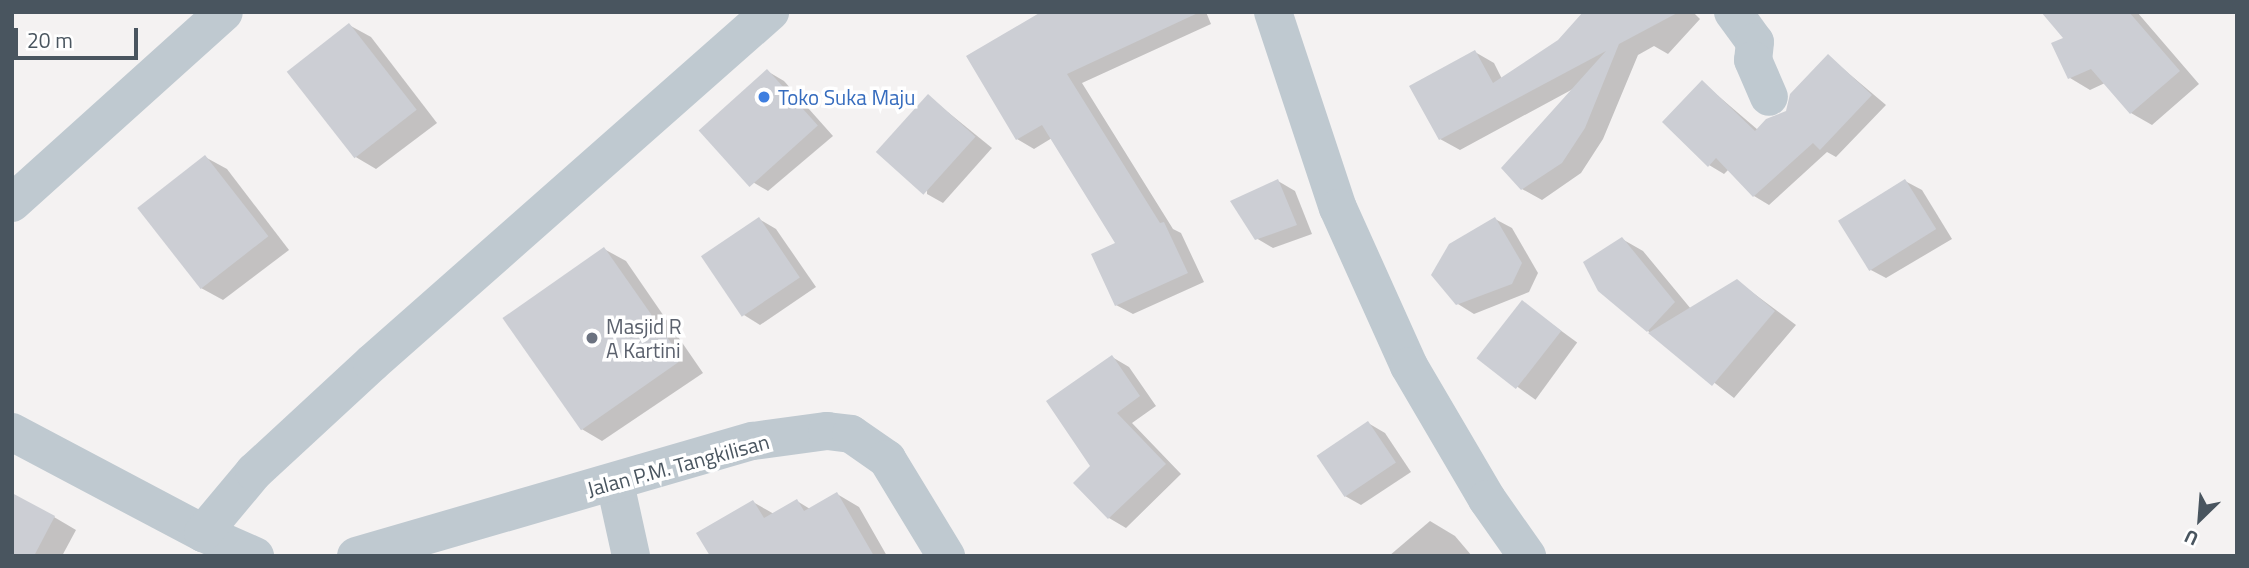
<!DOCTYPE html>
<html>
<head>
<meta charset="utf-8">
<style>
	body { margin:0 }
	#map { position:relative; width:2249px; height:568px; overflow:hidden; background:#f4f2f2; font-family:"Titillium Web",sans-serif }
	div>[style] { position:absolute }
	.shadow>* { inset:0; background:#0003; transform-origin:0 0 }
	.building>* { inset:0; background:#ccced4; transform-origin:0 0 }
	.minor>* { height:38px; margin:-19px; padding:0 19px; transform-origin:19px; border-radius:19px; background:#bfc9d0 }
	.dots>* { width:19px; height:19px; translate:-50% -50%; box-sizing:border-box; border:4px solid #fff; border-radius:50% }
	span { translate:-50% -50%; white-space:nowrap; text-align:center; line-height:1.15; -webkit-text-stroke:7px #fff; paint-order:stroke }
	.shop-label { font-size:21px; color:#366cbe }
	.left { translate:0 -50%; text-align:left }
	.worship-label { font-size:21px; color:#5b616d }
	.street-label { font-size:21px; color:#49555f }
	.frame { position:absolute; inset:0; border:14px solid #49555f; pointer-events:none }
	.north { position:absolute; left:2165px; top:484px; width:70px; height:70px; -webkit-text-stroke:5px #fff; paint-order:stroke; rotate:205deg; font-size:19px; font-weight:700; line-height:28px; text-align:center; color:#49555f }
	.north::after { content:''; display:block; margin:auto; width:24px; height:32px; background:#49555f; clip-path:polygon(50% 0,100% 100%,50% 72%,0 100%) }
	.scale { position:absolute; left:14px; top:28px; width:124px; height:32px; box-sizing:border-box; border:4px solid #49555f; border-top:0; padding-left:9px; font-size:21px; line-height:24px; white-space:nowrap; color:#49555f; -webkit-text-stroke:5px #fff; paint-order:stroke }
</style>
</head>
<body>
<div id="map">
	<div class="shadow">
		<div style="clip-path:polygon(1048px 12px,1206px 12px,1211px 24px,1082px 83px,1173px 229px,1181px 233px,1204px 282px,1133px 314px,1116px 305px,1118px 244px,1052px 138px,1034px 149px,1017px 139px)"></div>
		<div style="clip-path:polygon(1585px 12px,1693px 12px,1700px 19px,1668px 54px,1654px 46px,1638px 55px,1603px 139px,1581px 173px,1542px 200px,1522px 189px,1573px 89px,1460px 150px,1440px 139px,1475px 52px,1494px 63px,1502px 79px,1559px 41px)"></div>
		<div style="clip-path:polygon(2043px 12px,2137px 12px,2199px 84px,2152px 125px,2131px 113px,2105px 83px,2090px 90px,2070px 78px,2066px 39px)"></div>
		<div style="clip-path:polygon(349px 25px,371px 37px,437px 123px,376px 169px,354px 156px)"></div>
		<div style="clip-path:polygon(1828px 56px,1886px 105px,1836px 157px,1827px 152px,1769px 205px,1754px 196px,1729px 169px,1724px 174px,1709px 165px,1702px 82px,1758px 130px,1788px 112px)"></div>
		<div style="clip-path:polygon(767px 71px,784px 81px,833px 136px,768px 191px,751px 181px)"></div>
		<div style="clip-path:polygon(928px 96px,992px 148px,943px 203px,927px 194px)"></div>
		<div style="clip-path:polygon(205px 157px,227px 169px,289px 250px,223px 300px,201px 288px)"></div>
		<div style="clip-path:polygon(1278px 181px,1295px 191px,1312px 234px,1273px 248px,1256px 238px)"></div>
		<div style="clip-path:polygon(1905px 181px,1922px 190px,1952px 239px,1886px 278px,1869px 269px)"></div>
		<div style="clip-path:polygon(759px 219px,776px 229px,816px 287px,760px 325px,744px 315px)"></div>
		<div style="clip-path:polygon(1495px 219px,1512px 228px,1538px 273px,1529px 292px,1474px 314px,1458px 304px)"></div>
		<div style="clip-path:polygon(1622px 239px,1643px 251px,1691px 309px,1737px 281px,1796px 325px,1734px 398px,1648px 331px)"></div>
		<div style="clip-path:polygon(604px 249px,626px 261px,703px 373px,602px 441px,580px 428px)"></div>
		<div style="left:1523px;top:303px;width:67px;height:71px;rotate:36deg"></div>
		<div style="clip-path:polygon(1112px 357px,1129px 367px,1156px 406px,1132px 423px,1181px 474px,1126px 528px,1109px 518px,1075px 483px,1093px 466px)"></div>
		<div style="clip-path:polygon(1368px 423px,1385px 433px,1411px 472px,1361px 505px,1345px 496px)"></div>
		<div style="clip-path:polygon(837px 494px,859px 507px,887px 556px,712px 556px,753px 502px,774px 514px,797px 501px,810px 509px)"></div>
		<div style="clip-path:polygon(54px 517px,76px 530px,62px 556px,12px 556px)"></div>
		<div style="clip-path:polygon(1430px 521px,1455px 536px,1472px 556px,1389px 556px)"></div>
	</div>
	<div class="building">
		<div style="clip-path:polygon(1041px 12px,1200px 12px,1067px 74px,1160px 223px,1164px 222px,1188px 273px,1115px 306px,1091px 254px,1115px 243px,1042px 125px,1016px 140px,966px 56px)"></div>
		<div style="clip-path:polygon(1583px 12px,1679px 12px,1619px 44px,1585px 128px,1562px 163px,1521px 190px,1501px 168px,1606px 51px,1439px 140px,1409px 86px,1475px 50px,1493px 83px,1558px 40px)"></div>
		<div style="clip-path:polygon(2041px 12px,2129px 12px,2180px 71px,2130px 114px,2091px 69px,2068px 79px,2051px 43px,2063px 38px)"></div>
		<div style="left:349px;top:23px;width:110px;height:79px;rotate:52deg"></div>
		<div style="clip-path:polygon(1828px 54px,1872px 95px,1820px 150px,1813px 143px,1753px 197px,1716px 158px,1708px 167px,1662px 122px,1702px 80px,1755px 131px,1766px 119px,1786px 111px,1790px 94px)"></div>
		<div style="left:767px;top:69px;width:76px;height:92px;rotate:48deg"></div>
		<div style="left:928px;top:94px;width:64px;height:78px;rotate:42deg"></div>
		<div style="left:205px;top:155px;width:103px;height:86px;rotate:52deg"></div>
		<div style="clip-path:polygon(1278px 179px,1297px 225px,1255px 240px,1230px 201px)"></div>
		<div style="left:1905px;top:179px;width:59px;height:79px;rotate:58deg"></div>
		<div style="left:759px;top:217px;width:73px;height:70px;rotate:56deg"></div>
		<div style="clip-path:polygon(1495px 217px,1522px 263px,1512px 284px,1456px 305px,1431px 275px,1449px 244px)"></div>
		<div style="clip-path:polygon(1622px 237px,1675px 302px,1647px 332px,1598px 291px,1583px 262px)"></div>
		<div style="left:604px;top:247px;width:137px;height:124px;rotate:55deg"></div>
		<div style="clip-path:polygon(1737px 279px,1775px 311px,1712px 386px,1648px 333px)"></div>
		<div style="left:1522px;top:300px;width:50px;height:74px;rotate:38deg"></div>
		<div style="clip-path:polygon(1112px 355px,1140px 396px,1117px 413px,1166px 464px,1108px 519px,1073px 483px,1090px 466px,1046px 401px)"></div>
		<div style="left:1368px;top:421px;width:50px;height:62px;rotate:56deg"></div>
		<div style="clip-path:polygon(837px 492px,874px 556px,710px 556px,696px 533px,753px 500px,764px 518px,797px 499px,804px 511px)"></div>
		<div style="clip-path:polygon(12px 493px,55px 516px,34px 556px,12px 556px)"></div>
	</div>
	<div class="minor">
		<div style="left:1273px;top:12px;width:206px;rotate:71.7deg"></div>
		<div style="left:1338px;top:208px;width:173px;rotate:65.8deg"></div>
		<div style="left:1409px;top:366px;width:154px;rotate:59.6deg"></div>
		<div style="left:1487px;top:499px;width:70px;rotate:54.9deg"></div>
		<div style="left:1733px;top:12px;width:37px;rotate:54deg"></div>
		<div style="left:1755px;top:42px;width:18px;rotate:96deg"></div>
		<div style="left:1753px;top:60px;width:40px;rotate:66.6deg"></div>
		<div style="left:12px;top:203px;width:285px;rotate:-42deg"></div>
		<div style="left:12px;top:432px;width:216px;rotate:27.9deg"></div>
		<div style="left:203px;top:533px;width:57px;rotate:23.9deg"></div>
		<div style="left:615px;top:483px;width:75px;rotate:77.6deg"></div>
		<div style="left:203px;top:533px;width:80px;rotate:-50.1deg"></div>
		<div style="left:254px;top:472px;width:161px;rotate:-42.7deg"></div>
		<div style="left:372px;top:363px;width:531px;rotate:-41.41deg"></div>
		<div style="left:356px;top:556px;width:413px;rotate:-16.2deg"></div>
		<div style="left:753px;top:441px;width:75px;rotate:-7.7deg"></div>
		<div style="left:827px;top:431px;width:24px;rotate:7deg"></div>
		<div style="left:851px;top:434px;width:44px;rotate:34.8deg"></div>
		<div style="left:887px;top:459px;width:114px;rotate:58.7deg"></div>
	</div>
	<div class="dots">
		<div style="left:764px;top:97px;background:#3f7fe0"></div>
		<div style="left:592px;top:338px;background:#6b7280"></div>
	</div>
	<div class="shop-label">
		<span class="left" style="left:778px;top:97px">Toko Suka Maju</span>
	</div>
	<div class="worship-label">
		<span class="left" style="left:606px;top:338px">Masjid R<br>A Kartini</span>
	</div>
	<div class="street-label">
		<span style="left:678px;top:465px;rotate:-15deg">Jalan P.M. Tangkilisan</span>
	</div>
	<div class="frame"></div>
	<div class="north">U</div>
	<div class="scale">20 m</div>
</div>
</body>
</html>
